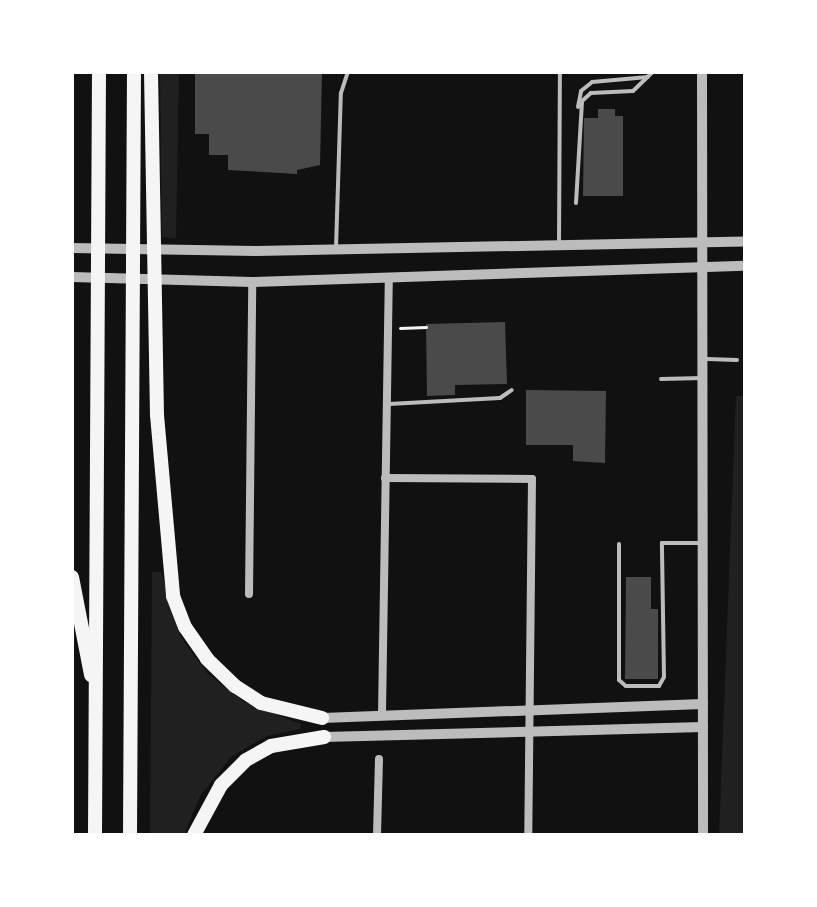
<!DOCTYPE html>
<html>
<head>
<meta charset="utf-8">
<style>
	body { margin:0 }
	#map { position:relative; width:817px; height:907px; overflow:hidden; background:#111; font-family:"DejaVu Sans",sans-serif }
	div>[style] { position:absolute }
	.green>* { inset:0; background:#202020 }
	.building>* { inset:0; background:#4a4a4a }
	.path>* { height:3px; margin:-1.5px; padding:0 1.5px; transform-origin:1.5px; border-radius:1.5px; background:#f5f5f5 }
	.service>* { height:4px; margin:-2px; padding:0 2px; transform-origin:2px; border-radius:2px; background:#bcbcbc }
	.minor>* { height:8px; margin:-4px; padding:0 4px; transform-origin:4px; border-radius:4px; background:#bcbcbc }
	.tertiary>* { height:10px; margin:-5px; padding:0 5px; transform-origin:5px; border-radius:5px; background:#bcbcbc }
	.motorway>* { height:14px; margin:-7px; padding:0 7px; transform-origin:7px; border-radius:7px; background:#f5f5f5 }
	span { translate:-50% -50%; white-space:nowrap; text-align:center; line-height:1.15; -webkit-text-stroke:6px #fff; paint-order:stroke }
	.frame { position:absolute; inset:0; border:74px solid #fff; pointer-events:none }
</style>
</head>
<body>
<div id="map">
	<div class="green">
		<div style="clip-path:polygon(160px 72px,179px 72px,176px 238px,162px 237px)"></div>
		<div style="clip-path:polygon(736px 396px,745px 396px,745px 835px,719px 835px)"></div>
		<div style="clip-path:polygon(152px 572px,161px 572px,180px 636px,208px 674px,244px 702px,301px 724px,300px 729px,267px 736px,232px 756px,200px 796px,184px 835px,150px 835px)"></div>
	</div>
	<div class="building">
		<div style="clip-path:polygon(195px 72px,322px 72px,320px 165px,297px 170px,297px 174px,228px 170px,228px 155px,209px 155px,209px 134px,195px 134px)"></div>
		<div style="clip-path:polygon(598px 109px,615px 109px,615px 116px,623px 116px,623px 196px,583px 196px,584px 118px,598px 118px)"></div>
		<div style="clip-path:polygon(505px 322px,507px 384px,455px 385px,455px 395px,427px 396px,426px 324px)"></div>
		<div style="clip-path:polygon(526px 390px,606px 391px,605px 463px,573px 461px,573px 445px,526px 445px)"></div>
		<div style="clip-path:polygon(626px 577px,651px 577px,651px 609px,658px 609px,658px 679px,625px 679px)"></div>
	</div>
	<div class="path">
		<div style="left:400px;top:328px;width:26px;rotate:-2deg"></div>
	</div>
	<div class="service">
		<div style="left:578px;top:107px;width:16px;rotate:-79deg"></div>
		<div style="left:581px;top:91px;width:14px;rotate:-39deg"></div>
		<div style="left:592px;top:82px;width:56px;rotate:-5.1deg"></div>
		<div style="left:576px;top:203px;width:102px;rotate:-86.6deg"></div>
		<div style="left:582px;top:101px;width:12px;rotate:-42deg"></div>
		<div style="left:591px;top:93px;width:42px;rotate:-2.7deg"></div>
		<div style="left:633px;top:91px;width:28px;rotate:-44deg"></div>
		<div style="left:559px;top:246px;width:174px;rotate:-89.7deg"></div>
		<div style="left:336px;top:248px;width:155px;rotate:-88.2deg"></div>
		<div style="left:341px;top:93px;width:22px;rotate:-72deg"></div>
		<div style="left:707px;top:359px;width:30px;rotate:2deg"></div>
		<div style="left:661px;top:379px;width:42px;rotate:-1.4deg"></div>
		<div style="left:389px;top:404px;width:111px;rotate:-3.1deg"></div>
		<div style="left:500px;top:398px;width:14px;rotate:-34deg"></div>
		<div style="left:619px;top:544px;width:136px;rotate:90deg"></div>
		<div style="left:619px;top:680px;width:9px;rotate:41deg"></div>
		<div style="left:626px;top:686px;width:33px"></div>
		<div style="left:659px;top:686px;width:10px;rotate:-61deg"></div>
		<div style="left:664px;top:677px;width:134px;rotate:-90.9deg"></div>
		<div style="left:662px;top:543px;width:38px"></div>
	</div>
	<div class="minor">
		<div style="left:385px;top:478px;width:147px;rotate:0.4deg"></div>
		<div style="left:532px;top:479px;width:356px;rotate:90.6deg"></div>
		<div style="left:249px;top:594px;width:312px;rotate:-89.4deg"></div>
		<div style="left:382px;top:713px;width:434px;rotate:-89.1deg"></div>
		<div style="left:377px;top:835px;width:76px;rotate:-88.5deg"></div>
	</div>
	<div class="tertiary">
		<div style="left:702px;top:72px;width:763px;rotate:89.92deg"></div>
		<div style="left:72px;top:248px;width:184px;rotate:0.9deg"></div>
		<div style="left:256px;top:251px;width:489px;rotate:-1.1deg"></div>
		<div style="left:72px;top:277px;width:180px;rotate:1.6deg"></div>
		<div style="left:252px;top:282px;width:493px;rotate:-1.9deg"></div>
		<div style="left:322px;top:718px;width:381px;rotate:-2.1deg"></div>
		<div style="left:324px;top:737px;width:379px;rotate:-1.5deg"></div>
	</div>
	<div class="motorway">
		<div style="left:151px;top:72px;width:343px;rotate:89deg"></div>
		<div style="left:157px;top:415px;width:182px;rotate:84.9deg"></div>
		<div style="left:173px;top:596px;width:33px;rotate:69deg"></div>
		<div style="left:185px;top:627px;width:39px;rotate:55deg"></div>
		<div style="left:207px;top:659px;width:39px;rotate:44deg"></div>
		<div style="left:235px;top:686px;width:31px;rotate:33deg"></div>
		<div style="left:261px;top:703px;width:63px;rotate:13.8deg"></div>
		<div style="left:72px;top:577px;width:100px;rotate:79deg"></div>
		<div style="left:95px;top:835px;width:763px;rotate:-89.7deg"></div>
		<div style="left:130px;top:835px;width:763px;rotate:-89.7deg"></div>
		<div style="left:194px;top:835px;width:57px;rotate:-61.6deg"></div>
		<div style="left:221px;top:785px;width:35px;rotate:-45deg"></div>
		<div style="left:246px;top:760px;width:29px;rotate:-29deg"></div>
		<div style="left:271px;top:746px;width:54px;rotate:-9.6deg"></div>
	</div>
	<div class="frame"></div>
</div>
</body>
</html>
